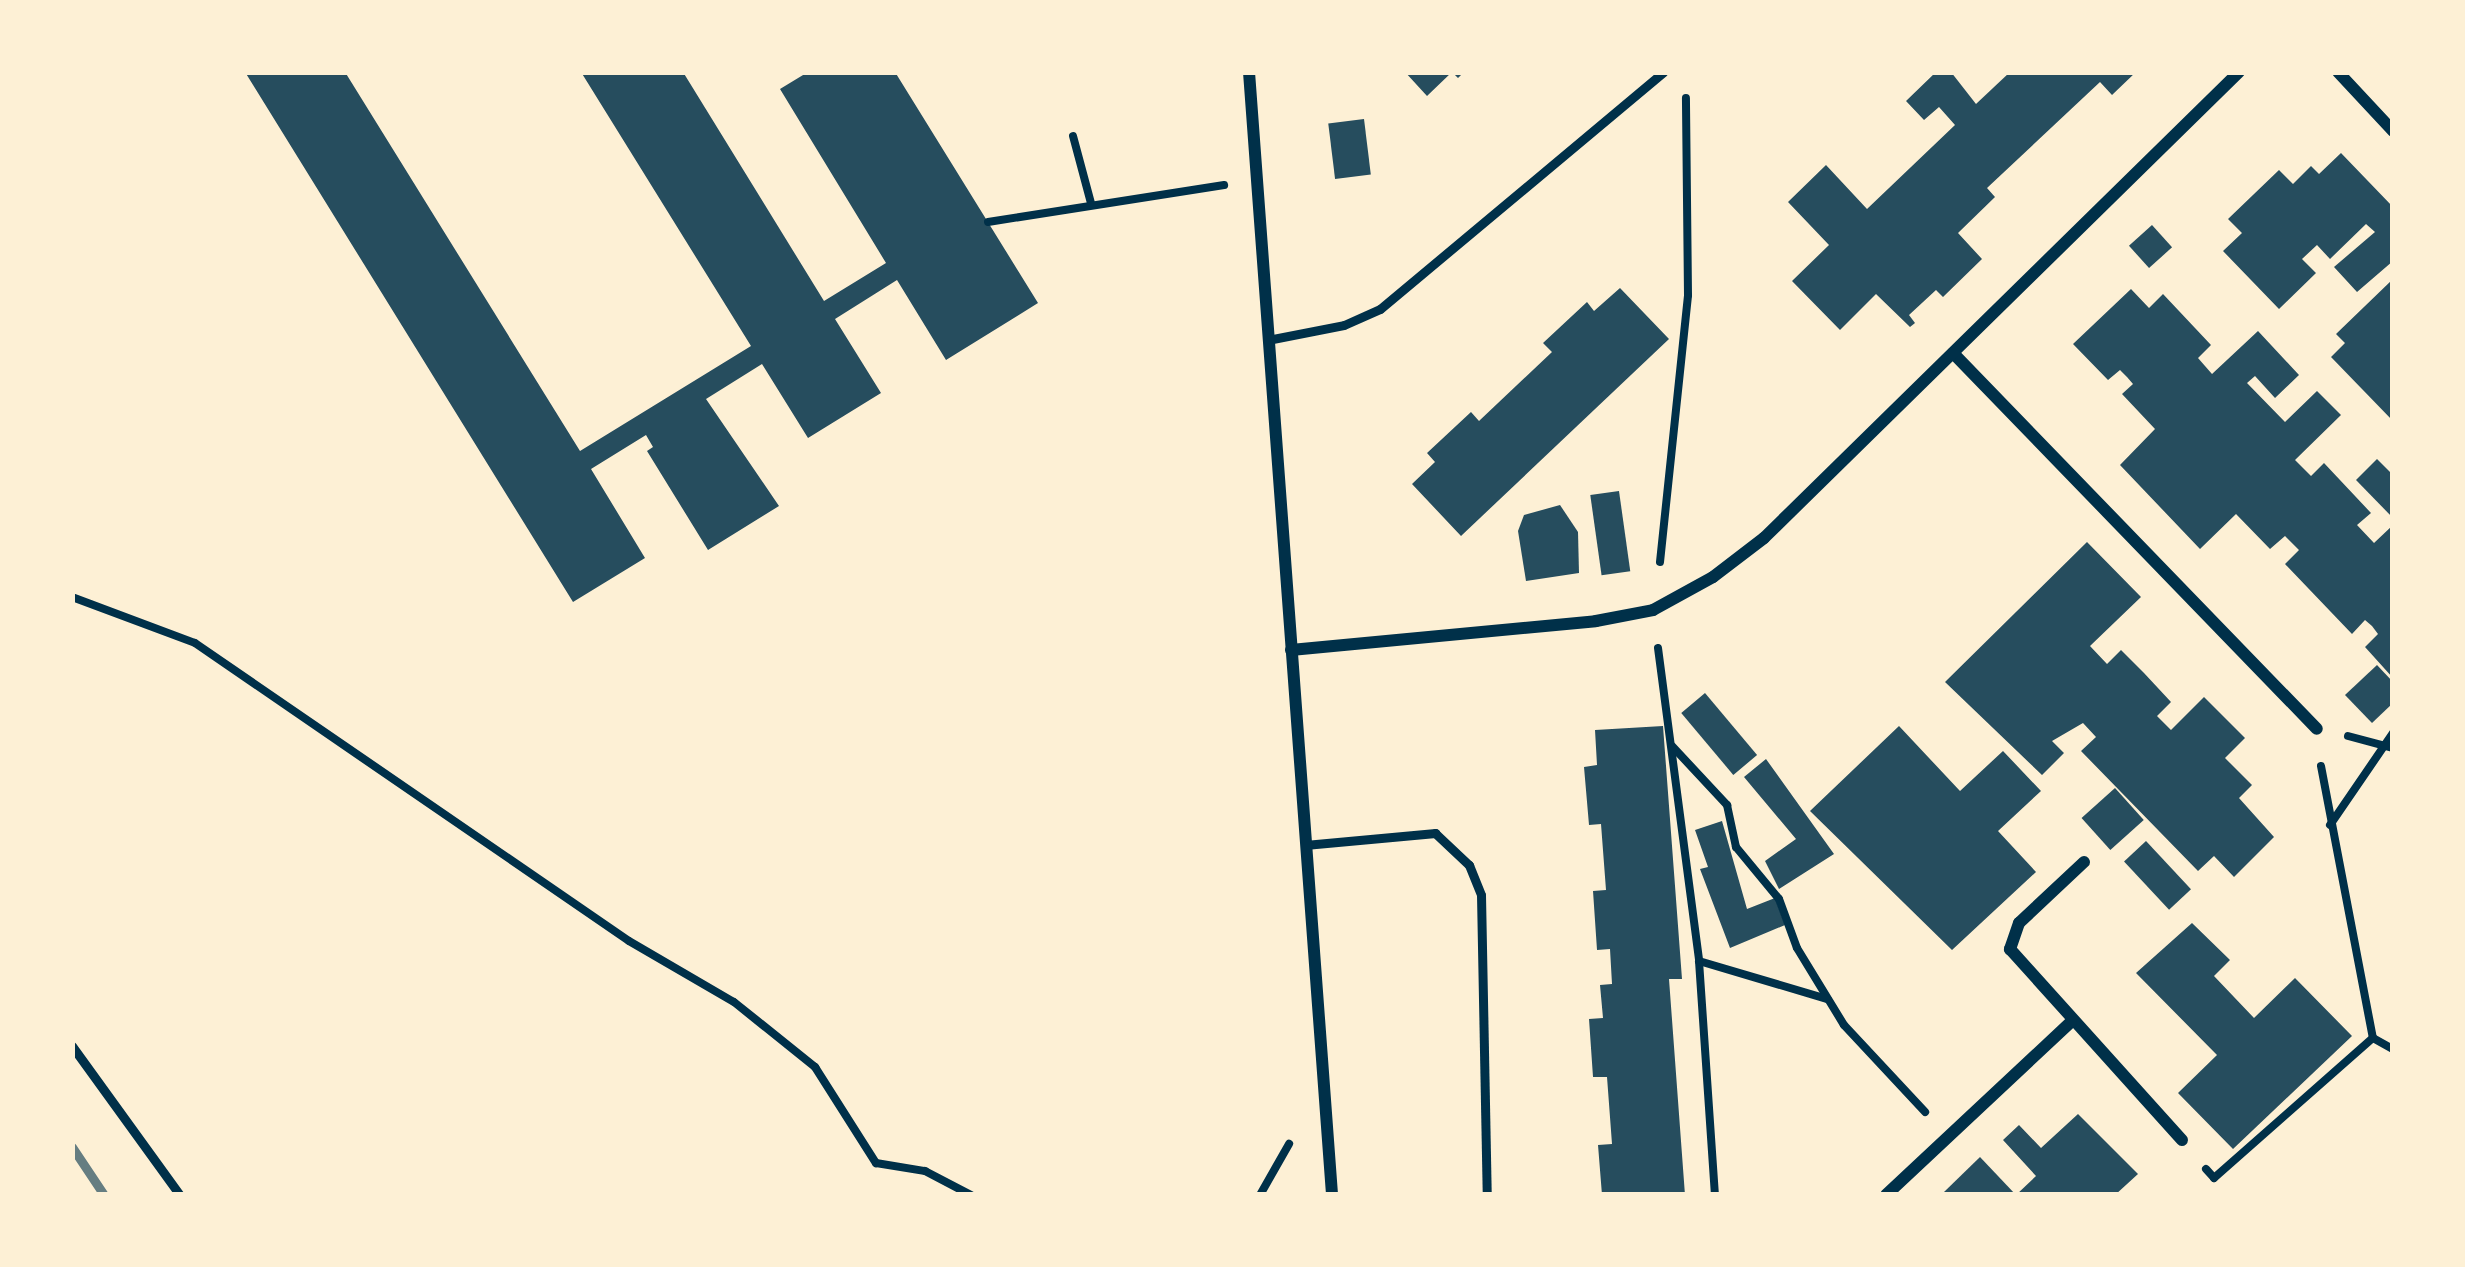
<!DOCTYPE html>
<html>
<head>
<meta charset="utf-8">
<style>
	body { margin:0 }
	#map { position:relative; width:2465px; height:1267px; overflow:hidden; background:#fdf0d5; font-family:Overpass,sans-serif }
	div>[style] { position:absolute }
	.building>* { inset:0; background:#264d5e; transform-origin:0 0 }
	.path>* { height:8px; margin:-4px; padding:0 4px; transform-origin:4px; border-radius:4px; background:#003049 }
	.service>* { height:9px; margin:-4.5px; padding:0 4.5px; transform-origin:4.5px; border-radius:4.5px; background:#003049 }
	.minor>* { height:12px; margin:-6px; padding:0 6px; transform-origin:6px; border-radius:6px; background:#003049 }
	.rail>* { height:9px; margin:-4.5px; padding:0 4.5px; transform-origin:4.5px; border-radius:4.5px; background:#657d81 }
	span { translate:-50% -50%; white-space:nowrap; text-align:center; line-height:1.15; -webkit-text-stroke:9px #fdf0d5; paint-order:stroke }
	.frame { position:absolute; inset:0; border:75px solid #fdf0d5; pointer-events:none }
</style>
</head>
<body>
<div id="map">
	<div class="building">
		<div style="clip-path:polygon(245px 72px,345px 72px,580px 451px,751px 346px,581px 72px,683px 72px,824px 301px,886px 263px,780px 89px,808px 72px,895px 72px,1038px 303px,946px 360px,897px 280px,835px 319px,881px 393px,808px 438px,762px 364px,706px 399px,779px 506px,708px 550px,647px 451px,653px 447px,646px 435px,591px 469px,645px 558px,573px 602px)"></div>
		<div style="clip-path:polygon(1405px 72px,1464px 72px,1458px 78px,1452px 72px,1427px 96px)"></div>
		<div style="clip-path:polygon(1936px 72px,1951px 72px,1976px 104px,2010px 72px,2136px 72px,2112px 95px,2100px 82px,1987px 188px,1995px 197px,1958px 233px,1982px 259px,1943px 297px,1936px 290px,1909px 315px,1915px 323px,1910px 327px,1876px 294px,1840px 330px,1792px 281px,1829px 245px,1788px 202px,1826px 165px,1867px 209px,1955px 125px,1939px 107px,1924px 120px,1906px 101px)"></div>
		<div style="left:1364px;top:119px;width:56px;height:36px;rotate:83deg"></div>
		<div style="clip-path:polygon(2341px 153px,2393px 207px,2393px 261px,2357px 292px,2334px 267px,2375px 232px,2366px 224px,2330px 259px,2317px 245px,2302px 259px,2316px 273px,2279px 309px,2223px 251px,2242px 233px,2228px 219px,2279px 170px,2293px 184px,2311px 166px,2319px 174px)"></div>
		<div style="left:2152px;top:225px;width:30px;height:31px;rotate:48deg"></div>
		<div style="clip-path:polygon(2393px 279px,2393px 421px,2331px 357px,2345px 343px,2336px 334px)"></div>
		<div style="clip-path:polygon(1620px 288px,1669px 339px,1461px 536px,1412px 484px,1435px 462px,1427px 453px,1471px 412px,1479px 421px,1552px 352px,1543px 343px,1587px 302px,1594px 311px)"></div>
		<div style="clip-path:polygon(2131px 289px,2149px 308px,2163px 294px,2211px 345px,2198px 358px,2212px 374px,2258px 331px,2299px 375px,2275px 398px,2255px 376px,2247px 383px,2285px 422px,2317px 391px,2341px 415px,2295px 460px,2311px 476px,2324px 463px,2371px 513px,2357px 525px,2374px 543px,2393px 525px,2393px 678px,2365px 647px,2378px 634px,2372px 626px,2365px 620px,2352px 634px,2285px 564px,2299px 550px,2285px 536px,2270px 549px,2236px 514px,2200px 549px,2120px 465px,2155px 429px,2122px 394px,2133px 384px,2127px 377px,2120px 370px,2108px 380px,2073px 344px)"></div>
		<div style="clip-path:polygon(2377px 459px,2393px 475px,2393px 518px,2356px 480px)"></div>
		<div style="left:1619px;top:491px;width:81px;height:29px;rotate:82deg"></div>
		<div style="clip-path:polygon(1560px 505px,1578px 532px,1579px 573px,1526px 581px,1518px 531px,1524px 515px)"></div>
		<div style="clip-path:polygon(2087px 542px,2141px 597px,2090px 646px,2107px 664px,2121px 650px,2144px 673px,2171px 702px,2157px 716px,2171px 730px,2204px 697px,2245px 738px,2225px 758px,2252px 785px,2239px 798px,2274px 837px,2234px 877px,2214px 856px,2198px 871px,2081px 751px,2096px 737px,2083px 723px,2052px 741px,2064px 753px,2042px 775px,1945px 682px)"></div>
		<div style="clip-path:polygon(2377px 665px,2393px 682px,2393px 703px,2372px 723px,2345px 695px)"></div>
		<div style="left:1705px;top:693px;width:81px;height:31px;rotate:50deg"></div>
		<div style="clip-path:polygon(1663px 726px,1682px 979px,1669px 979px,1685px 1195px,1602px 1195px,1598px 1145px,1612px 1144px,1607px 1077px,1593px 1077px,1589px 1019px,1603px 1018px,1600px 985px,1612px 984px,1610px 949px,1597px 950px,1593px 891px,1606px 890px,1601px 824px,1589px 825px,1584px 767px,1597px 765px,1595px 730px)"></div>
		<div style="clip-path:polygon(1899px 726px,1960px 791px,2003px 751px,2041px 791px,1998px 831px,2036px 872px,1952px 950px,1810px 811px)"></div>
		<div style="clip-path:polygon(1766px 759px,1834px 854px,1779px 889px,1765px 861px,1796px 839px,1744px 777px)"></div>
		<div style="left:2115px;top:788px;width:43px;height:45px;rotate:48deg"></div>
		<div style="clip-path:polygon(1722px 821px,1747px 909px,1775px 898px,1785px 925px,1730px 948px,1700px 869px,1708px 867px,1695px 830px)"></div>
		<div style="left:2146px;top:841px;width:66px;height:30px;rotate:47deg"></div>
		<div style="clip-path:polygon(2192px 923px,2230px 960px,2214px 976px,2254px 1018px,2295px 978px,2352px 1036px,2233px 1149px,2178px 1093px,2217px 1055px,2136px 973px)"></div>
		<div style="clip-path:polygon(2078px 1114px,2138px 1174px,2115px 1195px,2016px 1195px,2036px 1176px,2003px 1140px,2019px 1125px,2041px 1148px)"></div>
		<div style="clip-path:polygon(1980px 1157px,2016px 1195px,1943px 1193px)"></div>
	</div>
	<div class="path">
		<div style="left:1073px;top:136px;width:69px;rotate:75deg"></div>
		<div style="left:988px;top:222px;width:239px;rotate:-8.9deg"></div>
		<div style="left:1660px;top:562px;width:268px;rotate:-84deg"></div>
		<div style="left:1688px;top:295px;width:197px;rotate:-90.6deg"></div>
		<div style="left:72px;top:597px;width:131px;rotate:20.5deg"></div>
		<div style="left:195px;top:643px;width:526px;rotate:34.47deg"></div>
		<div style="left:629px;top:941px;width:121px;rotate:30.2deg"></div>
		<div style="left:734px;top:1002px;width:104px;rotate:38.7deg"></div>
		<div style="left:815px;top:1067px;width:114px;rotate:57.6deg"></div>
		<div style="left:876px;top:1163px;width:50px;rotate:9.3deg"></div>
		<div style="left:925px;top:1171px;width:52px;rotate:27.6deg"></div>
		<div style="left:1658px;top:648px;width:316px;rotate:82.5deg"></div>
		<div style="left:1699px;top:961px;width:235px;rotate:86.1deg"></div>
		<div style="left:2348px;top:736px;width:47px;rotate:14.9deg"></div>
		<div style="left:1672px;top:746px;width:81px;rotate:47deg"></div>
		<div style="left:1727px;top:805px;width:43px;rotate:77.9deg"></div>
		<div style="left:1736px;top:847px;width:67px;rotate:50.4deg"></div>
		<div style="left:1779px;top:899px;width:52px;rotate:69.8deg"></div>
		<div style="left:1797px;top:948px;width:90px;rotate:58.6deg"></div>
		<div style="left:1844px;top:1025px;width:119px;rotate:47deg"></div>
		<div style="left:2321px;top:766px;width:277px;rotate:79.2deg"></div>
		<div style="left:2330px;top:825px;width:112px;rotate:-55.6deg"></div>
		<div style="left:1699px;top:961px;width:134px;rotate:16.5deg"></div>
		<div style="left:2206px;top:1169px;width:12px;rotate:48deg"></div>
		<div style="left:2214px;top:1178px;width:212px;rotate:-41.4deg"></div>
		<div style="left:2373px;top:1038px;width:23px;rotate:29deg"></div>
		<div style="left:1260px;top:1195px;width:59px;rotate:-60.4deg"></div>
	</div>
	<div class="service">
		<div style="left:1268px;top:340px;width:77px;rotate:-11.2deg"></div>
		<div style="left:1344px;top:325px;width:39px;rotate:-24deg"></div>
		<div style="left:1380px;top:309px;width:369px;rotate:-39.9deg"></div>
		<div style="left:1305px;top:845px;width:131px;rotate:-5.3deg"></div>
		<div style="left:1435px;top:833px;width:47px;rotate:43.3deg"></div>
		<div style="left:1469px;top:865px;width:32px;rotate:68deg"></div>
		<div style="left:1481px;top:895px;width:300px;rotate:88.9deg"></div>
		<div style="left:72px;top:1046px;width:184px;rotate:54.1deg"></div>
	</div>
	<div class="minor">
		<div style="left:1249px;top:72px;width:1126px;rotate:85.77deg"></div>
		<div style="left:2338px;top:72px;width:81px;rotate:47deg"></div>
		<div style="left:1953px;top:353px;width:523px;rotate:45.93deg"></div>
		<div style="left:1291px;top:650px;width:306px;rotate:-5.4deg"></div>
		<div style="left:1596px;top:621px;width:58px;rotate:-10.9deg"></div>
		<div style="left:1653px;top:610px;width:68px;rotate:-28.8deg"></div>
		<div style="left:1713px;top:577px;width:64px;rotate:-37.4deg"></div>
		<div style="left:1764px;top:538px;width:665px;rotate:-44.45deg"></div>
		<div style="left:2084px;top:862px;width:89px;rotate:136.8deg"></div>
		<div style="left:2019px;top:923px;width:28px;rotate:109deg"></div>
		<div style="left:2010px;top:949px;width:257px;rotate:48deg"></div>
		<div style="left:1886px;top:1195px;width:253px;rotate:-43.1deg"></div>
	</div>
	<div class="rail">
		<div style="left:72px;top:1147px;width:58px;rotate:56.3deg"></div>
	</div>
	<div class="frame"></div>
</div>
</body>
</html>
